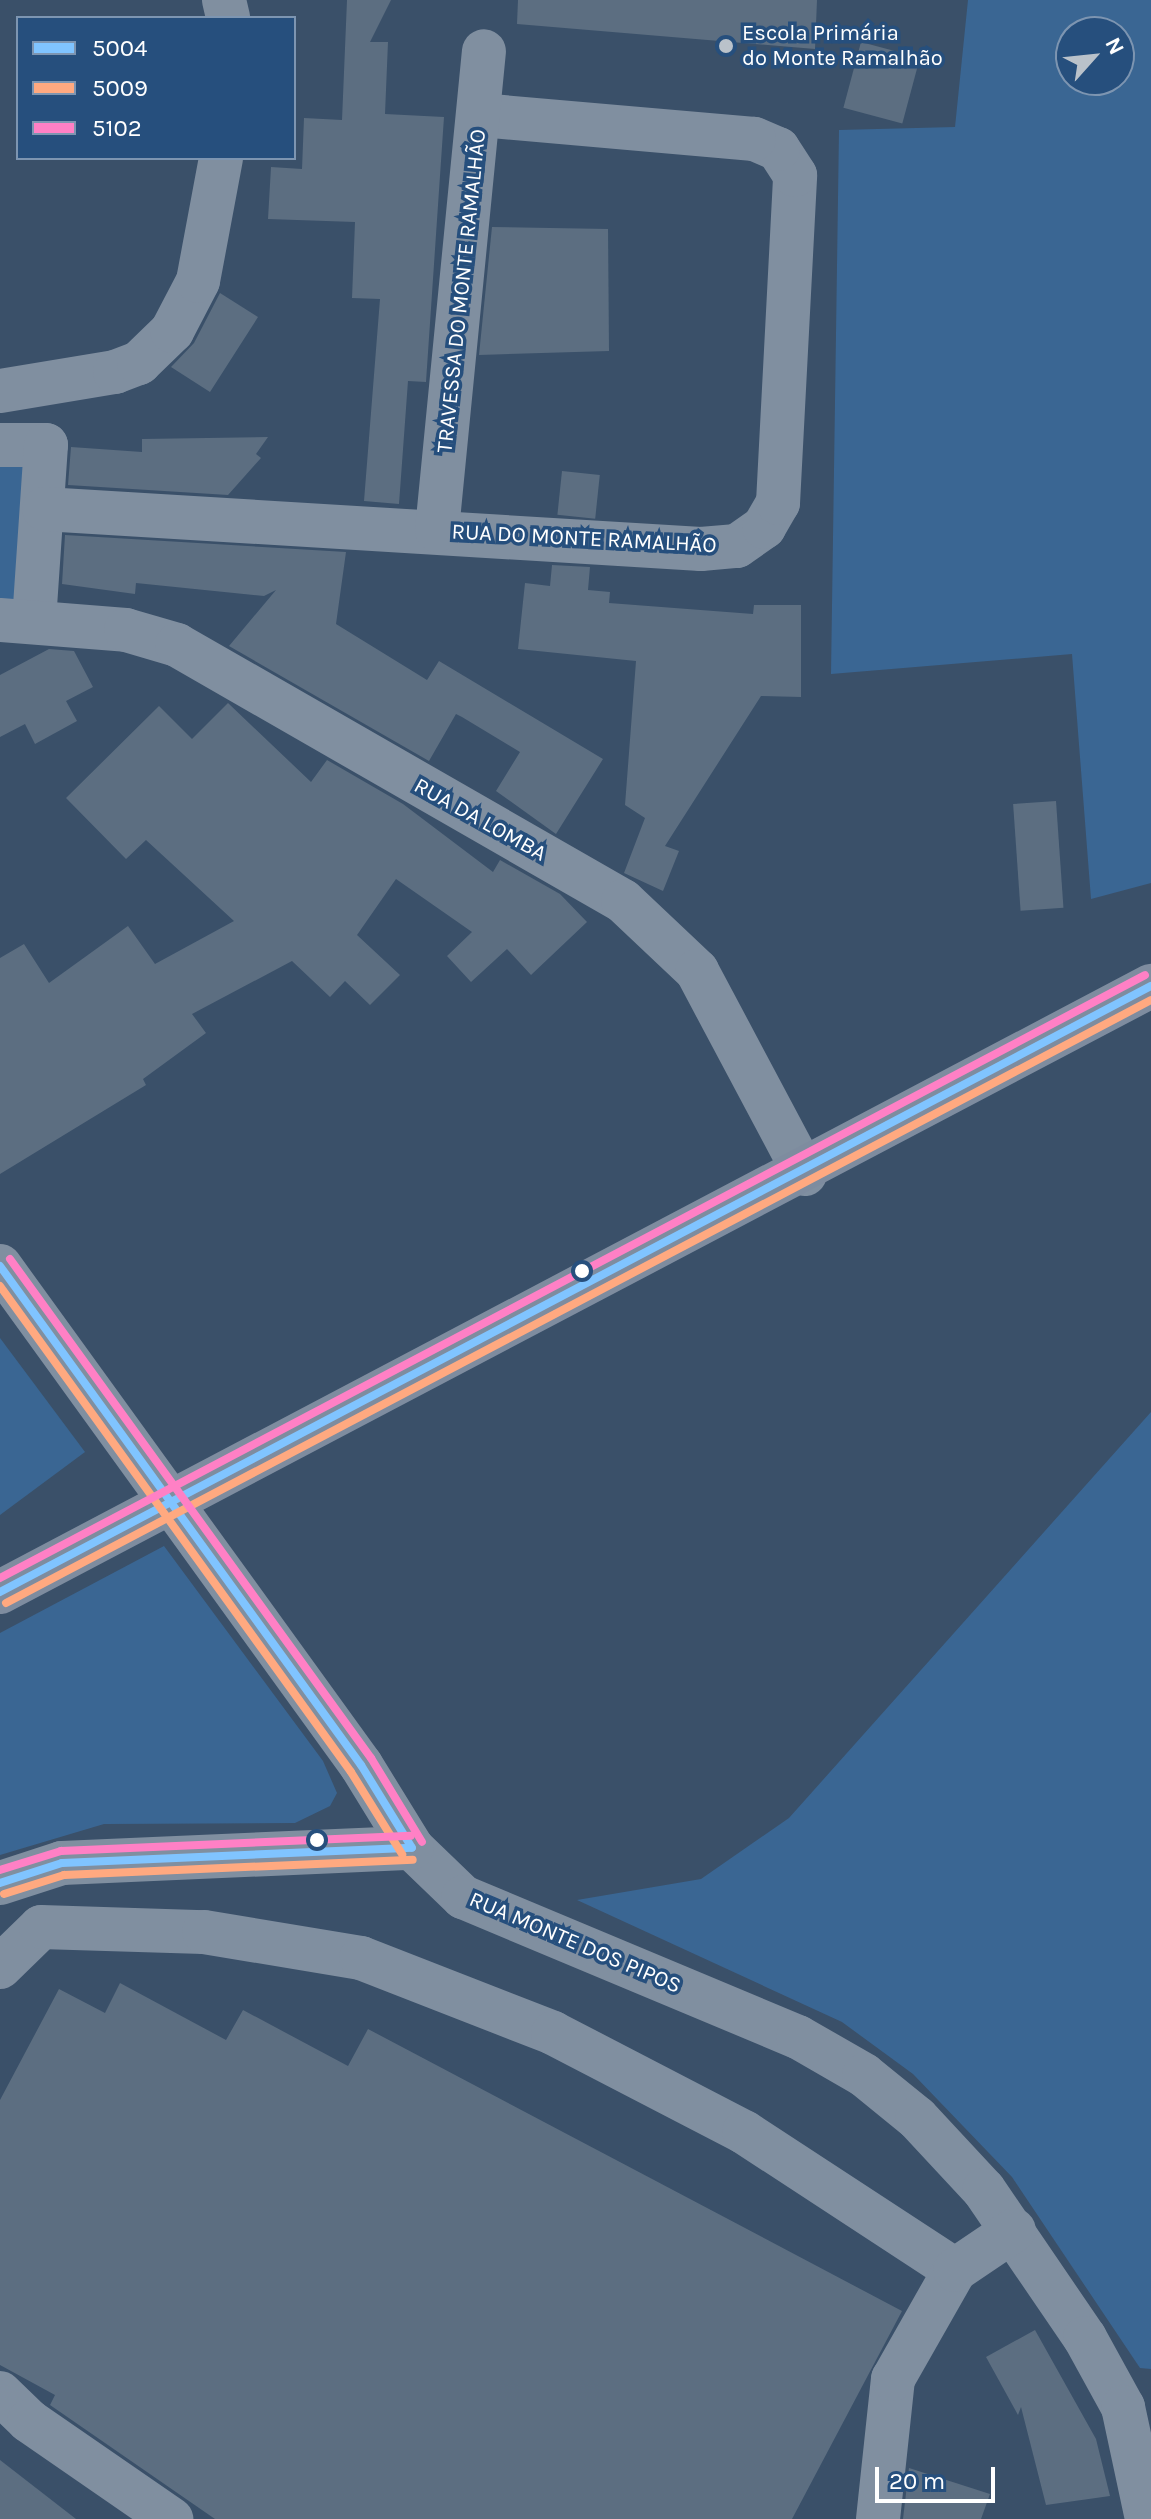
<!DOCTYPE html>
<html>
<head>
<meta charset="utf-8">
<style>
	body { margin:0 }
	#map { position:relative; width:1151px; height:2519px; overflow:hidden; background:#3a5069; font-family:Karla,sans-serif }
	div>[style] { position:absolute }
	.green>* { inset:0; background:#3a6693 }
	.building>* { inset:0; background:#5c6e81; transform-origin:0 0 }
	.minor>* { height:44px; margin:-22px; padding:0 22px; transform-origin:22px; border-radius:22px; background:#808fa0 }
	.major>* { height:44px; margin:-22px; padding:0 22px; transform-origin:22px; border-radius:22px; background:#7e8c9f }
	.minor-bridge>* { height:44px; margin:-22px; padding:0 22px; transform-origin:22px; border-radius:22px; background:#808fa0 }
	.bus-1>* { height:8px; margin:-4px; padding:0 4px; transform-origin:4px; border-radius:4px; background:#80c4ff }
	.bus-2>* { height:8px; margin:-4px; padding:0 4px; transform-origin:4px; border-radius:4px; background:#ffa980 }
	.bus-3>* { height:8px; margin:-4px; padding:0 4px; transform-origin:4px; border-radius:4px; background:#ff80c5 }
	.dots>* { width:22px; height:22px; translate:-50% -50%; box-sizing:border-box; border:4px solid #264f7d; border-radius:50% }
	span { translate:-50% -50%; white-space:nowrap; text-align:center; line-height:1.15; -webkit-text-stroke:7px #264f7d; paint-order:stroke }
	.poi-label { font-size:22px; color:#fff }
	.left { translate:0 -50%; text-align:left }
	.street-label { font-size:22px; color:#fff }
	.legend { position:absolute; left:16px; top:16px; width:280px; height:144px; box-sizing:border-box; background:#264f7d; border:2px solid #7d95b1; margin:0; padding:10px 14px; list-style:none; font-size:24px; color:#fff }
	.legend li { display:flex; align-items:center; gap:16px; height:40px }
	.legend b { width:40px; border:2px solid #7d95b1 }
	.north { position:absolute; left:1055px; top:16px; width:80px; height:80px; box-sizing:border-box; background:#264f7d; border:2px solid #7d95b1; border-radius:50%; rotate:63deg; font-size:22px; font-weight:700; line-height:32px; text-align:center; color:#fff }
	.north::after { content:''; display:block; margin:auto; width:28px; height:36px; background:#bac2ca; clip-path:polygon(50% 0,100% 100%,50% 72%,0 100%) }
	.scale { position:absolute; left:875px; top:2467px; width:120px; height:36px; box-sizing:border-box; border:4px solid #fff; border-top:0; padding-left:10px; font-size:24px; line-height:28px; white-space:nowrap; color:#fff; -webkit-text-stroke:6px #264f7d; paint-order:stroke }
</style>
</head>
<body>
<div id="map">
	<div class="green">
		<div style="clip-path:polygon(evenodd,968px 0,1151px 0,1151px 883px,1091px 899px,1072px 654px,831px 674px,839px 130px,955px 127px,968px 0,1119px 32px,1119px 80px,1071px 80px,1071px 32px,1119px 32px)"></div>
		<div style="clip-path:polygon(0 458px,29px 459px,19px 611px,0 610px)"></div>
		<div style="clip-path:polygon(0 1338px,85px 1452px,0 1515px)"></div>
		<div style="clip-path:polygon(1151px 1412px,1151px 2369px,1140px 2368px,1012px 2177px,913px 2074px,842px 2022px,577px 1900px,701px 1879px,789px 1818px)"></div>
		<div style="clip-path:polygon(164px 1546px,323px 1761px,337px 1793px,330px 1806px,295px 1823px,104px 1824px,0 1855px,0 1633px)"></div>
	</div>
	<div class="building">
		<div style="clip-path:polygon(347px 0,391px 0,370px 42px,388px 42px,385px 114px,444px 117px,426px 382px,408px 381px,399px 504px,364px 501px,380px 299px,352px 298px,355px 222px,268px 219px,271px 167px,302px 169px,304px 118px,342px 120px)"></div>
		<div style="clip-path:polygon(518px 0,817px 0,815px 49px,517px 24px)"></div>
		<div style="left:861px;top:42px;width:61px;height:68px;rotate:15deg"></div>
		<div style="clip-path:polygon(492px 227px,608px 229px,609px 351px,479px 355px)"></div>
		<div style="clip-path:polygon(220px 293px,258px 317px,210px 392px,171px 367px,194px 343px)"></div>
		<div style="clip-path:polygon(268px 437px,256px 454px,261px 458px,228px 495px,68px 485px,71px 447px,142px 452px,142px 439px)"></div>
		<div style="left:562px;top:471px;width:38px;height:44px;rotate:6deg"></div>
		<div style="clip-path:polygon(65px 535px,346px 552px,336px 624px,427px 680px,439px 661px,603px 759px,556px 834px,496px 791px,520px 752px,462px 717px,456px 714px,429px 761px,229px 646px,276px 590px,264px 596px,136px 583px,135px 594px,62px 584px)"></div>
		<div style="clip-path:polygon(552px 565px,590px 567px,588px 590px,610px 592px,609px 603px,753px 614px,754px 605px,801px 605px,801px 697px,761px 696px,665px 846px,679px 851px,663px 891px,624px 873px,645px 818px,625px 805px,636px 661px,518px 649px,525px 583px,550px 586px)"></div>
		<div style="clip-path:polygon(49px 649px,74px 651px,93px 687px,66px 701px,77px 721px,35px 744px,25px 724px,0 737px,0 675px)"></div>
		<div style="clip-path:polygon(228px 703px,311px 782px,327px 760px,403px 804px,493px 872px,500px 860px,560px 894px,587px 922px,531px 975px,507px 949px,471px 982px,447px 956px,472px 932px,396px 879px,357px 935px,400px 975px,370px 1005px,345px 981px,330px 997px,292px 961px,192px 1014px,206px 1033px,143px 1079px,146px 1085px,0 1174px,0 958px,24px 944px,49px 983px,128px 926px,155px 964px,234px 921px,146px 840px,126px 859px,66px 798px,159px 706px,192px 739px)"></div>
		<div style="left:1056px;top:801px;width:107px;height:43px;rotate:86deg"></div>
		<div style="clip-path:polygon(120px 1983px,226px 2040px,243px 2010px,348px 2066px,368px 2029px,902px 2311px,792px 2519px,215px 2519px,50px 2405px,55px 2395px,0 2365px,0 2100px,59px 1989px,105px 2013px)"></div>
		<div style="clip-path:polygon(1035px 2330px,1096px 2439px,1110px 2496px,1046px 2505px,1021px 2407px,1018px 2415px,986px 2357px)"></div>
		<div style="clip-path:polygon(0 2460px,76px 2519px,0 2519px)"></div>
		<div style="clip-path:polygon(909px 2468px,990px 2494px,981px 2519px,903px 2519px)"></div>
	</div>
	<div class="minor">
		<div style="left:224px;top:0;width:18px;rotate:77deg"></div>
		<div style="left:0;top:391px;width:117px;rotate:-9.4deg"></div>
		<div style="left:115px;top:372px;width:26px;rotate:-21deg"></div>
		<div style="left:139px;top:363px;width:46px;rotate:-44.1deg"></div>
		<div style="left:172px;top:331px;width:56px;rotate:-62.5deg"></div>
		<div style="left:198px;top:281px;width:125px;rotate:-79.4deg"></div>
		<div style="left:0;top:445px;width:46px"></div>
		<div style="left:46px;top:445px;width:177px;rotate:93.9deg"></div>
		<div style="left:44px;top:509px;width:658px;rotate:3.48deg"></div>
		<div style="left:701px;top:549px;width:36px;rotate:-5deg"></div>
		<div style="left:737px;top:546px;width:33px;rotate:-35deg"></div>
		<div style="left:764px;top:527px;width:28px;rotate:-60deg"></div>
		<div style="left:778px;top:503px;width:328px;rotate:-87deg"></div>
		<div style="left:795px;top:175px;width:31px;rotate:-123deg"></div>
		<div style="left:778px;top:149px;width:26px;rotate:-157deg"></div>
		<div style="left:754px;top:139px;width:276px;rotate:-175deg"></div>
		<div style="left:437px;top:530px;width:481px;rotate:-84.4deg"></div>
		<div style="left:0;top:620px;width:126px;rotate:4.5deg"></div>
		<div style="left:126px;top:630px;width:53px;rotate:16.4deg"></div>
		<div style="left:177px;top:645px;width:514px;rotate:29.86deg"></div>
		<div style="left:623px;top:901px;width:102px;rotate:43.4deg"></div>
		<div style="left:697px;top:971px;width:230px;rotate:62deg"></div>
		<div style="left:361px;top:1765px;width:97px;rotate:58.4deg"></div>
		<div style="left:412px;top:1848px;width:71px;rotate:43.9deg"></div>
		<div style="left:463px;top:1897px;width:363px;rotate:22.7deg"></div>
		<div style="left:798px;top:2037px;width:76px;rotate:29.9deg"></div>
		<div style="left:864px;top:2075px;width:68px;rotate:39.1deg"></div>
		<div style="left:917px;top:2118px;width:98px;rotate:47.1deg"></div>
		<div style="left:984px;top:2190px;width:179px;rotate:55.7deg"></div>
		<div style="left:1085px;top:2338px;width:79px;rotate:61.2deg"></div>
		<div style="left:1123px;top:2407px;width:115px;rotate:77.9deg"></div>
		<div style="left:0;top:1883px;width:65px;rotate:-17.9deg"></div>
		<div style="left:62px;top:1863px;width:350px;rotate:-2.5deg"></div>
		<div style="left:0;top:1967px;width:57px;rotate:-44.3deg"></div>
		<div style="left:41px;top:1927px;width:163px;rotate:1.8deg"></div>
		<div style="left:204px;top:1932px;width:159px;rotate:9.4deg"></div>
		<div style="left:361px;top:1958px;width:206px;rotate:21.3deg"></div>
		<div style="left:553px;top:2033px;width:215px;rotate:27.4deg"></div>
		<div style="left:744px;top:2132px;width:252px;rotate:33.2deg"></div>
		<div style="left:0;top:2393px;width:40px;rotate:44deg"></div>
		<div style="left:29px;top:2421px;width:173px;rotate:34.6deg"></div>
		<div style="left:878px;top:2519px;width:141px;rotate:-83.9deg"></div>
		<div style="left:893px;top:2379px;width:125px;rotate:-60.4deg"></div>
		<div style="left:955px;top:2270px;width:71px;rotate:-34.1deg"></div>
	</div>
	<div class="major">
		<div style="left:0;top:1592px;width:1301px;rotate:-27.77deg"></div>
	</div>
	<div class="minor-bridge">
		<div style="left:0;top:1266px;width:616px;rotate:54.12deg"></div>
	</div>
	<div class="bus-1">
		<div style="left:0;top:1266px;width:616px;rotate:54.12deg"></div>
		<div style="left:361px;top:1765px;width:97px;rotate:58.4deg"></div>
		<div style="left:0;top:1592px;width:1301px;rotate:-27.77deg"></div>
		<div style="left:0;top:1883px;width:65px;rotate:-17.9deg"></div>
		<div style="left:62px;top:1863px;width:350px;rotate:-2.5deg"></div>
	</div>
	<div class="bus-2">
		<div style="left:0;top:1286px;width:599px;rotate:54.16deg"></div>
		<div style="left:351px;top:1772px;width:97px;rotate:58.1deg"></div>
		<div style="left:6px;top:1603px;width:1294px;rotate:-27.77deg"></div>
		<div style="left:4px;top:1894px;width:63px;rotate:-17.6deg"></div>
		<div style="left:64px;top:1875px;width:349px;rotate:-2.5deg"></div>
	</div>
	<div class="bus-3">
		<div style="left:10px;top:1259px;width:616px;rotate:54.12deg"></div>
		<div style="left:371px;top:1758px;width:98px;rotate:58.7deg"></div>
		<div style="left:0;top:1578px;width:1294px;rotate:-27.77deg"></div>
		<div style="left:0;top:1870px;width:64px;rotate:-17.3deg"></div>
		<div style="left:61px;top:1851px;width:350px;rotate:-2.5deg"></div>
	</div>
	<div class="dots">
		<div style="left:726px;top:46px;background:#bac2ca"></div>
		<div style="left:582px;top:1271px;background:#fff"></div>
		<div style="left:317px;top:1840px;background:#fff"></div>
	</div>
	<div class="poi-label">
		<span class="left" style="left:742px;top:46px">Escola Primária<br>do Monte Ramalhão</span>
	</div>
	<div class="street-label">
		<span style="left:462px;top:291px;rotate:-84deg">TRAVESSA DO MONTE RAMALHÃO</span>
		<span style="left:584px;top:539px;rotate:3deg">RUA DO MONTE RAMALHÃO</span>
		<span style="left:480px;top:820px;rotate:29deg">RUA DA LOMBA</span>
		<span style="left:575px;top:1943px;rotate:23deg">RUA MONTE DOS PIPOS</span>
	</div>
	<ul class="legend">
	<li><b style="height:10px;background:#80c4ff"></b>5004</li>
	<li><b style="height:10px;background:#ffa980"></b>5009</li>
	<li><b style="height:10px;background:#ff80c5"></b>5102</li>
	</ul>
	<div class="north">N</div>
	<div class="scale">20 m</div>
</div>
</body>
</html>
